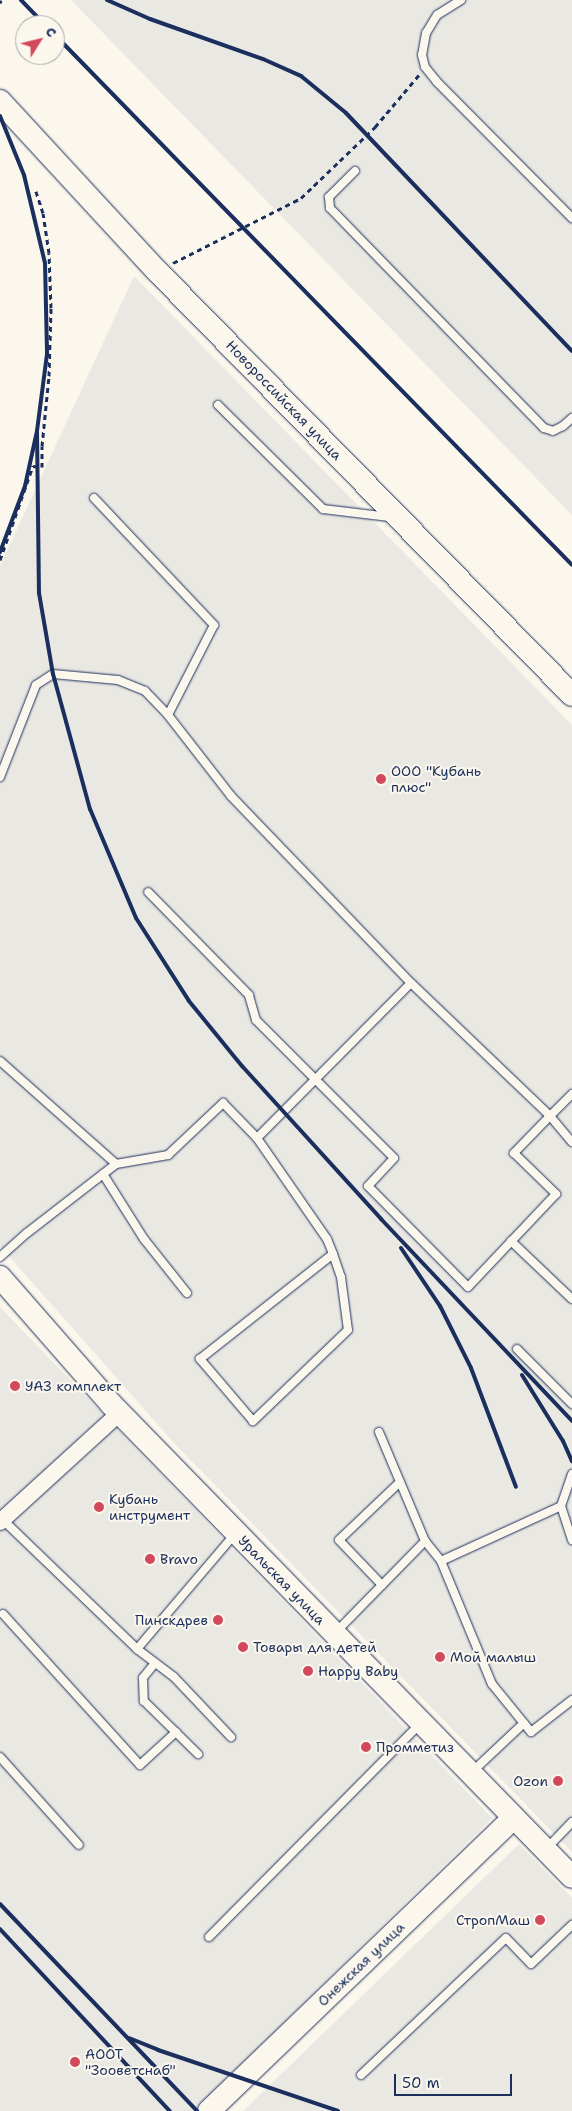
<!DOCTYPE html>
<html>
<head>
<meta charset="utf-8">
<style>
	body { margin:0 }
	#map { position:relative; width:572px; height:2111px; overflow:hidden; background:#fbf7ec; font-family:"Shantell Sans",sans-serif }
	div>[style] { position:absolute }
	.built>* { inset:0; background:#eae8e2 }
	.path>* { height:3px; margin-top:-1.5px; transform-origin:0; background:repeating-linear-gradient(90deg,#1b2f5e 0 5px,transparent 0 9px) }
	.roads { filter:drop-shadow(0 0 1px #1b2f5e) drop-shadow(0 0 1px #1b2f5e) }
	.lane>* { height:8px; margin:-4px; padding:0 4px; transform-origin:4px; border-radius:4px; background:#fbf7ec }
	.street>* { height:16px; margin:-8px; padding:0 8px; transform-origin:8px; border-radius:8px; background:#fbf7ec }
	.secondary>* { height:22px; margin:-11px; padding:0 11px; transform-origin:11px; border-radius:11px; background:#fbf7ec }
	.rail>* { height:4px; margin:-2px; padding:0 2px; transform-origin:2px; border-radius:2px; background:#1b2f5e }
	.dots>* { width:14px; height:14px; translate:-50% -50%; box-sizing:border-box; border:2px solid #fbf7ec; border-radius:50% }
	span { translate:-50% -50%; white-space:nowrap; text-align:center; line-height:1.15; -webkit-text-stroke:4px #fbf7ec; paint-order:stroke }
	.street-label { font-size:14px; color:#1b2f5e }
	.poi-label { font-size:14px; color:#1b2f5e }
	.left { translate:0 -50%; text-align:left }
	.right { translate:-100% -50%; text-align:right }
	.north { position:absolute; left:15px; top:15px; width:50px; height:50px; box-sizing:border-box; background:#fbf7ec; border:1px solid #a1a7b3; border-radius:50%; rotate:54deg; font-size:14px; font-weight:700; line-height:20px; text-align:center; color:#1b2f5e }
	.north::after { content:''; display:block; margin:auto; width:18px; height:22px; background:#d1495b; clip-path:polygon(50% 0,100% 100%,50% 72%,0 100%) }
	.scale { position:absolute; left:394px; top:2074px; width:118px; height:22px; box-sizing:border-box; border:2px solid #1b2f5e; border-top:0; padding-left:6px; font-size:15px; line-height:18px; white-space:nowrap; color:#1b2f5e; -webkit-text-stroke:4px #fbf7ec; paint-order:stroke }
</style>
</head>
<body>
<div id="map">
	<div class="built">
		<div style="clip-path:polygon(71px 0,572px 0,572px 515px,294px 229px)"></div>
		<div style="clip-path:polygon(134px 276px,572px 725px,572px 1852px,175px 1444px,0 1246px,0 566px)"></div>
		<div style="clip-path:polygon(0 1307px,492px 1818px,194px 2111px,0 2111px)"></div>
		<div style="clip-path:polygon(519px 1844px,572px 1898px,572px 2111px,243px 2111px)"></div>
	</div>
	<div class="path">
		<div style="left:0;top:3px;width:3px;rotate:-72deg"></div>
		<div style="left:173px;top:263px;width:144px;rotate:-26.9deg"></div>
		<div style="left:301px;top:198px;width:103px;rotate:-43.8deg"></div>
		<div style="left:375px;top:127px;width:68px;rotate:-49.8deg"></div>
		<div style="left:0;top:560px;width:100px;rotate:-70.7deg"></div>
		<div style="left:33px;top:466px;width:9px;rotate:6deg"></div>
		<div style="left:42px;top:467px;width:21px;rotate:-90deg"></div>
		<div style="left:42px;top:446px;width:70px;rotate:-84.3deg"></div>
		<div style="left:49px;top:376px;width:68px;rotate:-88.3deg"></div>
		<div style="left:51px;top:308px;width:55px;rotate:-92.1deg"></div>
		<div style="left:49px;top:253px;width:40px;rotate:-98.5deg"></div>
		<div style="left:43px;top:213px;width:23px;rotate:-108deg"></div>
	</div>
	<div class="roads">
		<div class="lane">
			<div style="left:461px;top:0;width:28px;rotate:148deg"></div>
			<div style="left:437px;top:15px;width:21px;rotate:121deg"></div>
			<div style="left:426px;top:33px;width:22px;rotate:100deg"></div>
			<div style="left:422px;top:55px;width:12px;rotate:76deg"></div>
			<div style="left:425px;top:67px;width:19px;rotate:51deg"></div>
			<div style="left:437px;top:82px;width:192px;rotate:45.2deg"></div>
			<div style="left:355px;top:171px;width:37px;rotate:135deg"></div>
			<div style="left:329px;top:197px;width:11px;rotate:85deg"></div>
			<div style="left:330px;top:208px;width:307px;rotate:45.8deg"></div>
			<div style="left:544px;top:428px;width:9px;rotate:18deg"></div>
			<div style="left:553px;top:431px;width:11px;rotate:-27deg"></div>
			<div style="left:563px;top:426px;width:12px;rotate:-42deg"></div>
			<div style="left:218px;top:405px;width:148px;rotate:44.7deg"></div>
			<div style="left:323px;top:509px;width:67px;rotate:6.8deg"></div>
			<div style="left:94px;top:498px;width:175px;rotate:46.6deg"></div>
			<div style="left:214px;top:625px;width:101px;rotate:117.1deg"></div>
			<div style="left:0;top:777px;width:99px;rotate:-68.6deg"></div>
			<div style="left:36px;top:685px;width:20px;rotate:-33deg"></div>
			<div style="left:53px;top:674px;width:65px;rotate:5.3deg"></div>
			<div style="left:118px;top:680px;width:29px;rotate:22deg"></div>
			<div style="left:145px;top:691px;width:33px;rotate:46deg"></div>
			<div style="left:168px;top:715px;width:103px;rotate:52.1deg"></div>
			<div style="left:231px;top:796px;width:260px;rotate:46.1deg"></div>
			<div style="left:411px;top:983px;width:192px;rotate:43.7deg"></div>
			<div style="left:550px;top:1116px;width:52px;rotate:134.2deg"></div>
			<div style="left:514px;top:1153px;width:59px;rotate:44.3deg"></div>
			<div style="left:556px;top:1194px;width:128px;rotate:133.4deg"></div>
			<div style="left:468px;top:1287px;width:142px;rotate:-134.7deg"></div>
			<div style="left:368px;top:1186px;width:38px;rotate:-47deg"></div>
			<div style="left:394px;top:1158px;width:195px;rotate:-135deg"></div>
			<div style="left:256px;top:1020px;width:26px;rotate:-106deg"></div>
			<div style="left:249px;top:995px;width:144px;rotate:-134.4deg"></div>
			<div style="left:0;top:1061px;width:155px;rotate:41.6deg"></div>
			<div style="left:572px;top:1094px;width:31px;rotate:135deg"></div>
			<div style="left:550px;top:1116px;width:34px;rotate:50deg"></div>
			<div style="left:257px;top:1138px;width:123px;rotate:55.3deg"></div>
			<div style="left:327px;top:1239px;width:16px;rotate:68deg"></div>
			<div style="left:333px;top:1254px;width:24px;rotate:71deg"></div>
			<div style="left:341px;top:1277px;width:53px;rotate:82.5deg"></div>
			<div style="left:348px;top:1330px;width:132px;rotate:136.2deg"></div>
			<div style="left:253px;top:1421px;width:82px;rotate:-130.5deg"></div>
			<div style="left:200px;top:1359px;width:169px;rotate:-38.3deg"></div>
			<div style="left:103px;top:1174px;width:77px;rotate:57.8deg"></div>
			<div style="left:144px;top:1239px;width:69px;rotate:51.5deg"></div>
			<div style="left:511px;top:1241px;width:84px;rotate:43.6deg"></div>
			<div style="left:0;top:1257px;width:36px;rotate:-42deg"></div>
			<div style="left:27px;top:1233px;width:113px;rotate:-37.8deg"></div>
			<div style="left:116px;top:1164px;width:53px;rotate:-9.8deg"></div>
			<div style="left:168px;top:1155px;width:76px;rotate:-43.4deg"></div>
			<div style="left:223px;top:1103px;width:49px;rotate:45.8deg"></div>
			<div style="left:257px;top:1138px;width:218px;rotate:-45.2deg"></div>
			<div style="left:517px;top:1349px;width:78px;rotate:45deg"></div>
			<div style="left:379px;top:1432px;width:118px;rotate:67.1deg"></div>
			<div style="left:425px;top:1541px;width:26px;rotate:51deg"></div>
			<div style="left:441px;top:1561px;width:132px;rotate:-24.6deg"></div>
			<div style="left:561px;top:1506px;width:34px;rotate:-71deg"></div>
			<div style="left:561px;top:1506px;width:36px;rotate:72deg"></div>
			<div style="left:2px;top:1519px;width:187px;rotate:43.9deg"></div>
			<div style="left:137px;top:1649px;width:46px;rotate:37.1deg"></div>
			<div style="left:174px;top:1677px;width:83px;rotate:46.5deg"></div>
			<div style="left:441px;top:1561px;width:133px;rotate:67.5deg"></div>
			<div style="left:492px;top:1684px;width:62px;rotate:50.9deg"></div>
			<div style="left:531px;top:1732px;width:52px;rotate:-38deg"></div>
			<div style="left:382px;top:1585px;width:62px;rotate:-133.7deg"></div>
			<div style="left:339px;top:1540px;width:84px;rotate:-43.6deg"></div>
			<div style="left:3px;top:1614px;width:204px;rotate:47.8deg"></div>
			<div style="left:140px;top:1765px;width:49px;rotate:-42.5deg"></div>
			<div style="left:337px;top:1631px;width:126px;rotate:-45.6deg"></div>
			<div style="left:137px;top:1649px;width:150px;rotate:-49.6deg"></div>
			<div style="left:155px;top:1663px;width:19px;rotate:129deg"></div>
			<div style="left:143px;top:1678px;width:23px;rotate:88deg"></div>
			<div style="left:144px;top:1701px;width:76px;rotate:44.5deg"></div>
			<div style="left:0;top:1757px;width:118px;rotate:48.1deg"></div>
			<div style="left:473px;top:1771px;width:70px;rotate:-43.3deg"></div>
			<div style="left:547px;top:1848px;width:36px;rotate:-46deg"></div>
			<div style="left:209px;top:1937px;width:298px;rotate:-45.3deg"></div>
			<div style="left:361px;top:2075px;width:199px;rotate:-43.4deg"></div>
			<div style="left:506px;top:1938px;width:36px;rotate:46deg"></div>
			<div style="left:531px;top:1964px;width:57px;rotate:-43.6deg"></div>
		</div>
		<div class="street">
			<div style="left:0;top:1522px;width:159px;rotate:-42.4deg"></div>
		</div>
		<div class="secondary">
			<div style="left:0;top:101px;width:231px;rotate:47.3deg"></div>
			<div style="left:157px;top:271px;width:593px;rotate:45.61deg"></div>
			<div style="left:0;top:1277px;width:169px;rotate:48.8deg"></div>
			<div style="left:111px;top:1404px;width:660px;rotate:45.74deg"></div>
			<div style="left:209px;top:2111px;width:423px;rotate:-43.9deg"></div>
		</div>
	</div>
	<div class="rail">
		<div style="left:21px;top:0;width:35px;rotate:46deg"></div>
		<div style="left:107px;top:0;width:47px;rotate:23.8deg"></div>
		<div style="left:150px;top:19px;width:120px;rotate:19.5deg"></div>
		<div style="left:263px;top:59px;width:42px;rotate:24.1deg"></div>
		<div style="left:301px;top:76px;width:58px;rotate:39.4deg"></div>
		<div style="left:346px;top:113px;width:328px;rotate:46.5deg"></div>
		<div style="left:55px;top:35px;width:740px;rotate:45.71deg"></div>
		<div style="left:0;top:116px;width:64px;rotate:67.9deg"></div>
		<div style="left:24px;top:175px;width:90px;rotate:76.6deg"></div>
		<div style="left:45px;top:263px;width:91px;rotate:88.7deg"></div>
		<div style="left:47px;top:354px;width:78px;rotate:97.4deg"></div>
		<div style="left:37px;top:431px;width:56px;rotate:102.3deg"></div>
		<div style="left:25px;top:486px;width:71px;rotate:110.7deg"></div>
		<div style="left:37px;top:431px;width:162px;rotate:89.3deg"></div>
		<div style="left:39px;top:593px;width:82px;rotate:80.2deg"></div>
		<div style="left:53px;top:674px;width:140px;rotate:74.7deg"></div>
		<div style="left:90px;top:809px;width:118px;rotate:67.1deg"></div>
		<div style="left:136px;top:918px;width:98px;rotate:57.4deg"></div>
		<div style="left:189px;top:1001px;width:84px;rotate:50.8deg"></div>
		<div style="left:242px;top:1066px;width:207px;rotate:47.7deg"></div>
		<div style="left:381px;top:1219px;width:278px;rotate:46.6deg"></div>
		<div style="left:401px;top:1248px;width:70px;rotate:56.1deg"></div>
		<div style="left:440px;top:1306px;width:69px;rotate:63.4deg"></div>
		<div style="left:471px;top:1368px;width:127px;rotate:69.3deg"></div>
		<div style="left:522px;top:1375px;width:78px;rotate:58.2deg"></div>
		<div style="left:563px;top:1441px;width:22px;rotate:66deg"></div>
		<div style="left:0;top:1904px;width:286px;rotate:46.4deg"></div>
		<div style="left:0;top:1929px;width:249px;rotate:47deg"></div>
		<div style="left:129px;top:2038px;width:31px;rotate:22deg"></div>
		<div style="left:158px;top:2050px;width:190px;rotate:18.7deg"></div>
	</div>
	<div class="dots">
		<div style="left:381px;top:779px;background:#d1495b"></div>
		<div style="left:15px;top:1386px;background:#d1495b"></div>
		<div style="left:99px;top:1507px;background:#d1495b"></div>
		<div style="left:150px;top:1559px;background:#d1495b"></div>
		<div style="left:218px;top:1620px;background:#d1495b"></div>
		<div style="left:243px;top:1647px;background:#d1495b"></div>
		<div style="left:440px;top:1657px;background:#d1495b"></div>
		<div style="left:308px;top:1671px;background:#d1495b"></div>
		<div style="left:366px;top:1747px;background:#d1495b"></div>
		<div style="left:558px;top:1781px;background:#d1495b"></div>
		<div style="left:540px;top:1920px;background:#d1495b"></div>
		<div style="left:75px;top:2062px;background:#d1495b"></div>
	</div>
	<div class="street-label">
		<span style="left:284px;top:400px;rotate:46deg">Новороссийская улица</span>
		<span style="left:282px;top:1580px;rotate:46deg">Уральская улица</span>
		<span style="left:361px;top:1964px;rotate:-44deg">Онежская улица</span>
	</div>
	<div class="poi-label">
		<span class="left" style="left:391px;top:779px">ООО "Кубань<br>плюс"</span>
		<span class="left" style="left:25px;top:1386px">УАЗ комплект</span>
		<span class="left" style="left:109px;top:1507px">Кубань<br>инструмент</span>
		<span class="left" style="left:160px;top:1559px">Bravo</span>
		<span class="right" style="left:208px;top:1620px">Пинскдрев</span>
		<span class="left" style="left:253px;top:1647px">Товары для детей</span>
		<span class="left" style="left:450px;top:1657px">Мой малыш</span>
		<span class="left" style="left:318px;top:1671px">Happy Baby</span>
		<span class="left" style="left:376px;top:1747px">Промметиз</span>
		<span class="right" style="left:548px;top:1781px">Ozon</span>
		<span class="right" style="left:530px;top:1920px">СтропМаш</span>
		<span class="left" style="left:85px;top:2062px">АООТ<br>"Зооветснаб"</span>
	</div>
	<div class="north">С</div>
	<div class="scale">50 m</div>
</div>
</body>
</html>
